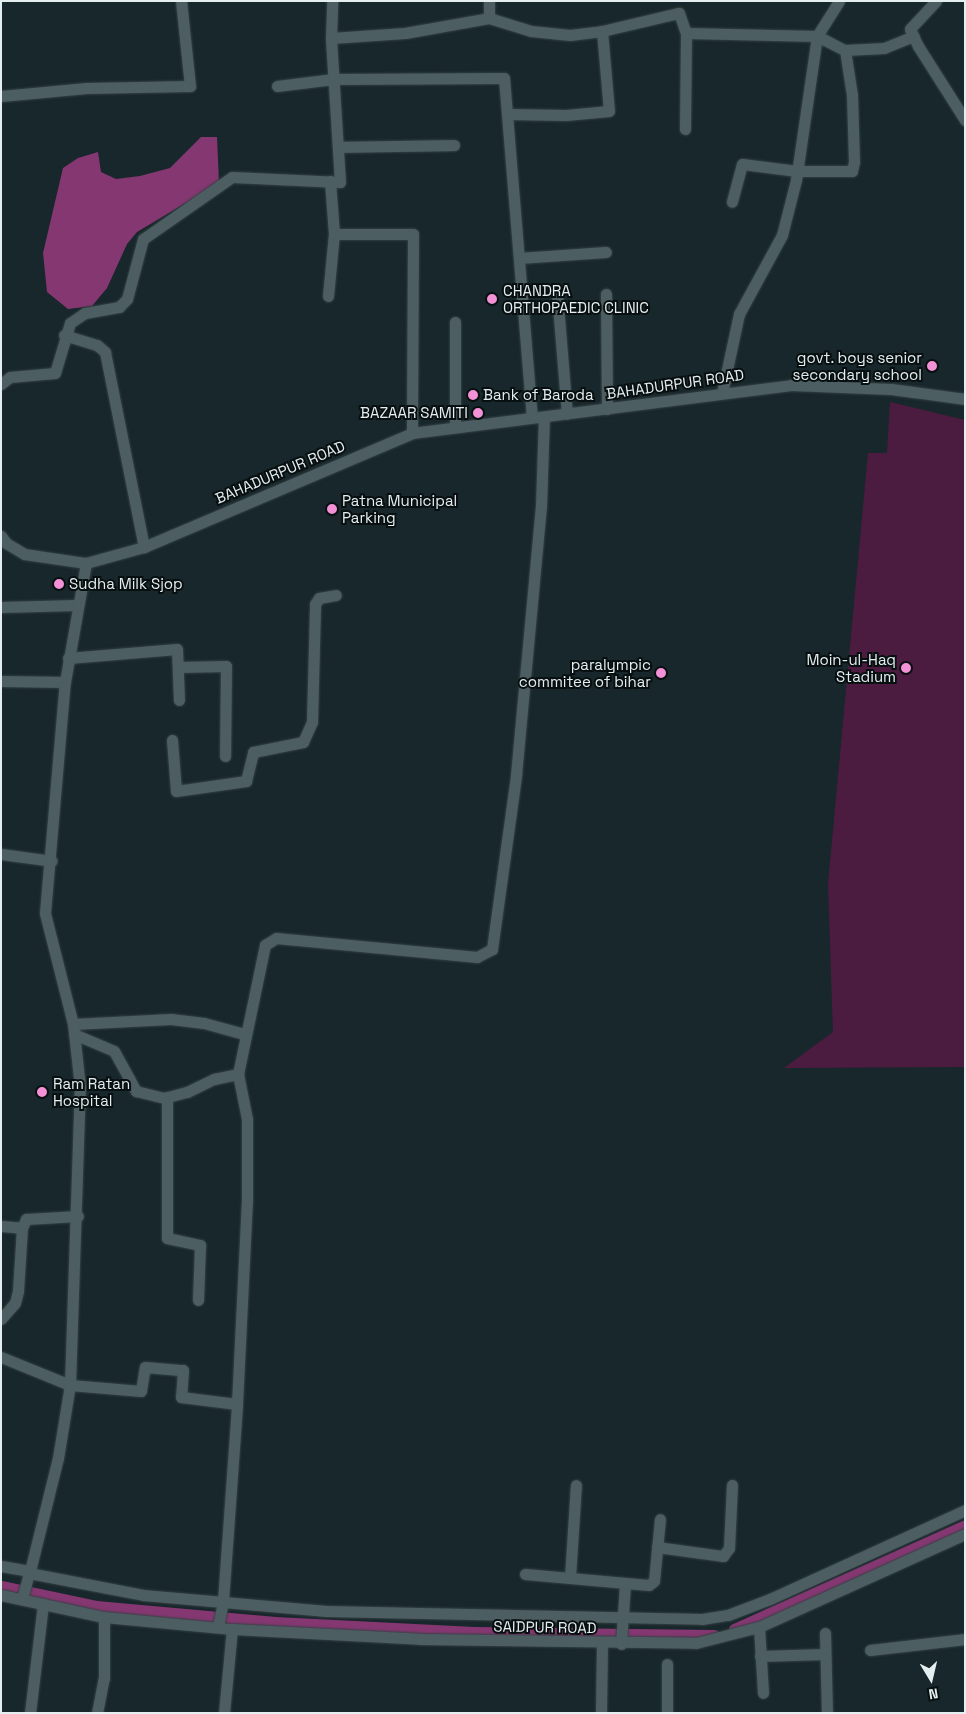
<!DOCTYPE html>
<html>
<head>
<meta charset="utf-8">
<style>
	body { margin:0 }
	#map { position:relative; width:966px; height:1714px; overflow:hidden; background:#18272b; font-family:"Space Grotesk",sans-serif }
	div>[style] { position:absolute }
	.green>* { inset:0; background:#4c1c40 }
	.water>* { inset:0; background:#853771 }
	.canal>* { height:11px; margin:-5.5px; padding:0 5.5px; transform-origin:5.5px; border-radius:5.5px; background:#853771 }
	.roads { filter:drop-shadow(0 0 1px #344144) drop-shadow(0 0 1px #344144) }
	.minor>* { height:11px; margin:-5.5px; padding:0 5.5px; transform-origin:5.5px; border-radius:5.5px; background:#4d5e62 }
	.dots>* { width:14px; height:14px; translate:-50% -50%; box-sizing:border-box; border:2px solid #080f10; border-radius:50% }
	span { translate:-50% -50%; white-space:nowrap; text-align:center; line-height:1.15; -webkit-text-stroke:4px #080f10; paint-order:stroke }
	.poi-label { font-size:15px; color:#e4eef0 }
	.left { translate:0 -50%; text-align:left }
	.right { translate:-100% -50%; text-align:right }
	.street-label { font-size:15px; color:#e4eef0 }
	.frame { position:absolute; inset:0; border:2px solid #e4eef0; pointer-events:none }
	.north { position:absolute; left:906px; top:1654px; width:50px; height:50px; -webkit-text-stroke:4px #080f10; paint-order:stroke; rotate:171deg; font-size:14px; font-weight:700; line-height:20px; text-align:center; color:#e4eef0 }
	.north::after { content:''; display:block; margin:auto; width:18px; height:22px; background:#e4eef0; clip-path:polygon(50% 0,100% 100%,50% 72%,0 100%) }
</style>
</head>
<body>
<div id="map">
	<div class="green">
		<div style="clip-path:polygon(890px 402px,965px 420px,965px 1067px,784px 1068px,833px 1032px,828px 884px,868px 453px,887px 453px)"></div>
	</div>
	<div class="water">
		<div style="clip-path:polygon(201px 137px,217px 137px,219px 183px,137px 232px,127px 244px,107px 288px,92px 306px,68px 309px,47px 292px,43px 253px,63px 168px,78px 158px,98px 152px,101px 172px,116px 179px,140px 176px,170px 168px)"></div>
	</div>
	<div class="canal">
		<div style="left:1px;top:1586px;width:97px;rotate:11.9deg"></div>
		<div style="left:96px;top:1606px;width:180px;rotate:5.1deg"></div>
		<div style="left:275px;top:1622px;width:199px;rotate:2.9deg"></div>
		<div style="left:474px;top:1632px;width:240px;rotate:0.7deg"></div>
		<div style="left:734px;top:1629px;width:253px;rotate:-24.2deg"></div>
	</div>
	<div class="roads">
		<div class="minor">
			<div style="left:936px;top:1px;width:38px;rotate:133deg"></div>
			<div style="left:910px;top:29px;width:19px;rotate:65deg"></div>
			<div style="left:918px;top:46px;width:88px;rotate:57.6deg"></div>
			<div style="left:489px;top:18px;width:17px;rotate:-90deg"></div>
			<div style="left:602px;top:31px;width:79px;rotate:-13.2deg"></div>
			<div style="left:679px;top:13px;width:21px;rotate:71deg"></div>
			<div style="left:331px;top:38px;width:74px;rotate:-3.9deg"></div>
			<div style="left:405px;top:33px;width:85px;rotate:-10.1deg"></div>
			<div style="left:489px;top:18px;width:44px;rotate:17.2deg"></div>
			<div style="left:531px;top:31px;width:39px;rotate:6deg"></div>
			<div style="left:570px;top:35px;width:32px;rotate:-7deg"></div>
			<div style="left:602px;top:31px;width:80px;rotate:85deg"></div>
			<div style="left:609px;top:111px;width:43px;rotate:174.7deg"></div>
			<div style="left:566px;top:115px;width:59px;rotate:-179deg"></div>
			<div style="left:845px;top:50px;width:39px;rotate:-3deg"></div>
			<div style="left:884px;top:48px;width:32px;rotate:-22deg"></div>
			<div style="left:277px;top:86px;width:57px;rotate:-7deg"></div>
			<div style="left:334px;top:79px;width:170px;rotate:-0.3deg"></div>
			<div style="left:504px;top:78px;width:340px;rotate:85.3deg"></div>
			<div style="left:1px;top:96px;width:86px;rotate:-5.3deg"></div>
			<div style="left:87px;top:88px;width:103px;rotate:-1.1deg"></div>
			<div style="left:190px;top:86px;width:85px;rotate:-96deg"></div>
			<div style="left:685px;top:129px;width:96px;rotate:-89.4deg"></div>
			<div style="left:686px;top:33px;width:131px;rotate:1.3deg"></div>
			<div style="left:817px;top:36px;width:31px;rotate:27deg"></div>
			<div style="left:845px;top:50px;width:46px;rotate:81.2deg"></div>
			<div style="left:852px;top:95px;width:67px;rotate:88.3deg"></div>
			<div style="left:854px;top:162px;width:9px;rotate:103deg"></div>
			<div style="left:852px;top:171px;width:55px;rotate:180deg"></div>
			<div style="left:797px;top:171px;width:55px;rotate:-172.7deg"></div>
			<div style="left:742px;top:164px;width:39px;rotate:105deg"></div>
			<div style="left:338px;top:147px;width:116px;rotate:-1deg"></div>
			<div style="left:330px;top:181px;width:53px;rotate:85.7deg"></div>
			<div style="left:519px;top:258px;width:87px;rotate:-3.9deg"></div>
			<div style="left:557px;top:293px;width:121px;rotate:85.3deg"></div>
			<div style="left:606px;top:294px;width:115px;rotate:89.5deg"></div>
			<div style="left:328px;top:296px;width:62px;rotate:-84.5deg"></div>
			<div style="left:334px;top:234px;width:79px"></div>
			<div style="left:413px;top:234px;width:199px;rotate:90.3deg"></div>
			<div style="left:64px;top:335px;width:34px;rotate:17deg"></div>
			<div style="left:97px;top:345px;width:11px;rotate:41deg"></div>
			<div style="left:105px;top:352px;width:199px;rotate:78.7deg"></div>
			<div style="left:1px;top:384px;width:11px;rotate:-38deg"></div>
			<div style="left:10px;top:377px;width:45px;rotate:-5.1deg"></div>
			<div style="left:55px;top:373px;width:52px;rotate:-73.3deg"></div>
			<div style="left:70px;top:323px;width:18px;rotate:-34deg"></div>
			<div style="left:85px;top:313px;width:35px;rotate:-10deg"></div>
			<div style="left:119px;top:307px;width:11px;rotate:-45deg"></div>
			<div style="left:127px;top:299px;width:62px;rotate:-75.1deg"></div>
			<div style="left:143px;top:239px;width:108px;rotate:-34.9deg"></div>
			<div style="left:232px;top:177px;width:108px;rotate:2.7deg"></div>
			<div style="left:340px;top:182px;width:144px;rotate:-93.6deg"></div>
			<div style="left:331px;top:38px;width:37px;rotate:-88deg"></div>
			<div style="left:722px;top:393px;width:81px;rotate:-77.9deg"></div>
			<div style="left:739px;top:314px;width:90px;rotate:-61.4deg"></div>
			<div style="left:782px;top:235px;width:57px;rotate:-75.7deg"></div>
			<div style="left:796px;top:180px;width:146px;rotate:-81.7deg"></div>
			<div style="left:817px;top:36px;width:41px;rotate:-57.8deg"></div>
			<div style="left:455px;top:427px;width:105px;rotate:-90deg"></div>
			<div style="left:1px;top:536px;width:9px;rotate:54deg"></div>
			<div style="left:6px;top:543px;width:21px;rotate:31deg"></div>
			<div style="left:24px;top:554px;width:63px;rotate:8.3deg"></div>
			<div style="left:86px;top:563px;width:60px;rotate:-15.4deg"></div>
			<div style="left:144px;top:547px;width:291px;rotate:-23deg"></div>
			<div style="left:412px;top:433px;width:382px;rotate:-7.2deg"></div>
			<div style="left:791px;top:385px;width:100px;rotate:2.3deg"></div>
			<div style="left:891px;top:389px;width:75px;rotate:7.7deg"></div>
			<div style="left:1px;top:607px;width:76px;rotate:-1.5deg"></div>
			<div style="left:68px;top:658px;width:109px;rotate:-4.7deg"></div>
			<div style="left:177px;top:649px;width:51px;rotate:87.8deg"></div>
			<div style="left:178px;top:667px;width:48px;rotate:-1.2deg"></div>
			<div style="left:226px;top:666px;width:90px;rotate:90.6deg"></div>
			<div style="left:1px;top:681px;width:64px;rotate:0.9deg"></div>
			<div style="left:172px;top:740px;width:51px;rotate:85.5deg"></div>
			<div style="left:176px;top:791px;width:71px;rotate:-8.1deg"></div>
			<div style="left:246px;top:781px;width:30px;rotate:-76deg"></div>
			<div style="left:253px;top:752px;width:51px;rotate:-11.3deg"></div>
			<div style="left:303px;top:742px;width:22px;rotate:-66deg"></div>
			<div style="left:312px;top:722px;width:118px;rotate:-88.5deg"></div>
			<div style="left:315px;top:604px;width:7px;rotate:-56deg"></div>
			<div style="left:319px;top:598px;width:17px;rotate:-10deg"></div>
			<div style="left:1px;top:854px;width:51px;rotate:7.8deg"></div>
			<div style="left:73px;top:1024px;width:98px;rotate:-2.9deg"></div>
			<div style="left:171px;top:1019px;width:33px;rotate:7deg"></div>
			<div style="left:204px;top:1023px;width:41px;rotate:15.4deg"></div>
			<div style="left:74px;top:1034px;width:43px;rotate:23deg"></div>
			<div style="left:114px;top:1051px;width:46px;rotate:61.2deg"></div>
			<div style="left:136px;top:1091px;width:29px;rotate:14deg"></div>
			<div style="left:164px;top:1098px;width:24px;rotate:-15deg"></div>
			<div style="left:187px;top:1092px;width:30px;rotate:-26deg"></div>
			<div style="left:214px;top:1079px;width:25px;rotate:-12deg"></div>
			<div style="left:167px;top:1097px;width:141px;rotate:90deg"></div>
			<div style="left:167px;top:1238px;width:34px;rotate:12deg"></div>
			<div style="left:200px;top:1245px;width:55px;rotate:92.1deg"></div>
			<div style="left:1px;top:1226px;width:21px;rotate:5deg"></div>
			<div style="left:1px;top:1319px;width:21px;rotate:-49deg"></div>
			<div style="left:15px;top:1303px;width:12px;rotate:-76deg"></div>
			<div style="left:18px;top:1291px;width:63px;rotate:-86.4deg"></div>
			<div style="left:22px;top:1228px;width:10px;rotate:-66deg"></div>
			<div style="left:26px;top:1219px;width:52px;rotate:-3.3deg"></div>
			<div style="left:1px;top:1357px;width:74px;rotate:22.1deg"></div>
			<div style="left:70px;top:1385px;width:71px;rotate:4.8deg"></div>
			<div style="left:141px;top:1391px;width:24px;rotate:-81deg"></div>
			<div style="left:145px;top:1367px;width:38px;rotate:5deg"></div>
			<div style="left:183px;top:1370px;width:27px;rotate:94deg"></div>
			<div style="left:181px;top:1397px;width:56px;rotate:7.1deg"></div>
			<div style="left:657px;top:1547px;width:67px;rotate:7.8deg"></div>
			<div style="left:723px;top:1556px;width:10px;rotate:-53deg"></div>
			<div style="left:729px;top:1548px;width:63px;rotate:-87.3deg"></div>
			<div style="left:1px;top:1566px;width:29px;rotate:10deg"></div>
			<div style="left:30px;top:1571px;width:116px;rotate:-76.1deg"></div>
			<div style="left:58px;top:1458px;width:74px;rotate:-80.7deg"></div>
			<div style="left:70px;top:1385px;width:298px;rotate:-88.1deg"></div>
			<div style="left:80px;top:1087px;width:63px;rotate:-96.3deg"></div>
			<div style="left:73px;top:1024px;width:114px;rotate:-104.2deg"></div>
			<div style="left:45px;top:913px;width:232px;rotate:-85.1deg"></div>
			<div style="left:65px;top:682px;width:121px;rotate:-80deg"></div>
			<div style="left:29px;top:1573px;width:116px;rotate:10.9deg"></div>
			<div style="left:143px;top:1595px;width:184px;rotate:5deg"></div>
			<div style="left:326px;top:1611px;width:376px;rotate:1.2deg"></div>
			<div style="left:702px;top:1619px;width:26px;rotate:-9deg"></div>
			<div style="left:728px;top:1615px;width:45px;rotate:-20.9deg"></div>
			<div style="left:770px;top:1599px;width:214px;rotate:-24.5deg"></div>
			<div style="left:525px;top:1574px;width:124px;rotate:5.1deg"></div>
			<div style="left:649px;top:1585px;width:6px;rotate:-39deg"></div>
			<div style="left:654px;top:1581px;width:62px;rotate:-84.5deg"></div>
			<div style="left:570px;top:1577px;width:92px;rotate:-86.3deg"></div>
			<div style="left:1px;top:1595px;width:105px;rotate:12.1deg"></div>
			<div style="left:104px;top:1617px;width:129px;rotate:5.4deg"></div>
			<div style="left:232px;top:1629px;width:188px;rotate:3deg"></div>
			<div style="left:420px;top:1639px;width:276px;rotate:0.8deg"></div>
			<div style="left:696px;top:1643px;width:65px;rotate:-14.3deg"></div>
			<div style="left:759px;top:1627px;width:226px;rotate:-24.3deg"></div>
			<div style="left:22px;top:1599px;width:27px;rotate:-75deg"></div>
			<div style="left:218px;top:1627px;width:26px;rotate:-79deg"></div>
			<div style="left:223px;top:1601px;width:197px;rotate:-85.9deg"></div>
			<div style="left:237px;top:1404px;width:203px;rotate:-87.2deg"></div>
			<div style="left:247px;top:1201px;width:82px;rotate:-90deg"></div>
			<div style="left:247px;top:1119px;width:46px;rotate:-101.3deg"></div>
			<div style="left:238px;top:1074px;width:132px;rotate:-78.2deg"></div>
			<div style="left:265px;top:945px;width:13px;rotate:-32deg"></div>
			<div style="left:276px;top:938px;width:202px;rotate:5.4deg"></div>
			<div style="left:477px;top:957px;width:17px;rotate:-28deg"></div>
			<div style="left:492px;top:949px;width:176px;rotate:-82.1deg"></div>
			<div style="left:516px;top:775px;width:270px;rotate:-84.7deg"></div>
			<div style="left:541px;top:506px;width:89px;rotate:-88.1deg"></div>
			<div style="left:759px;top:1627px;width:66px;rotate:86.5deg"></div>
			<div style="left:825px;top:1633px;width:80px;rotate:88.6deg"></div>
			<div style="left:621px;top:1644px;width:61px;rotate:-86.2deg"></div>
			<div style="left:870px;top:1650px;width:96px;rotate:-6.6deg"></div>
			<div style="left:760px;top:1656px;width:65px;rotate:-1.8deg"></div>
			<div style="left:30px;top:1713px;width:110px;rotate:-83.2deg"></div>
			<div style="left:97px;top:1713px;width:36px;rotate:-79deg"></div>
			<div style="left:104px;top:1678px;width:61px;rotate:-90deg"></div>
			<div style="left:224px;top:1713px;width:84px;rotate:-84.6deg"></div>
			<div style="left:601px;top:1713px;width:70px;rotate:-89.2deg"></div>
			<div style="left:667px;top:1713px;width:49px;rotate:-90deg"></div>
		</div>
	</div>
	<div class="dots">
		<div style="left:492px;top:299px;background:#f291d6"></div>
		<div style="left:932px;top:366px;background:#f291d6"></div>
		<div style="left:473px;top:395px;background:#f291d6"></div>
		<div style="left:478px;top:413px;background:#f291d6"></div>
		<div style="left:332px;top:509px;background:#f291d6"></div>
		<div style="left:59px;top:584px;background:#f291d6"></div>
		<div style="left:906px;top:668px;background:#f291d6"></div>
		<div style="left:661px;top:673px;background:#f291d6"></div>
		<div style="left:42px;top:1092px;background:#f291d6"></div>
	</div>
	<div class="poi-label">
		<span class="left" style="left:503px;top:299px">CHANDRA<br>ORTHOPAEDIC CLINIC</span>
		<span class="right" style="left:922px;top:366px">govt. boys senior<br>secondary school</span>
		<span class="left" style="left:483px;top:395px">Bank of Baroda</span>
		<span class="right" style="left:468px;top:413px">BAZAAR SAMITI</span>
		<span class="left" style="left:342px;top:509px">Patna Municipal<br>Parking</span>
		<span class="left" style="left:69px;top:584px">Sudha Milk Sjop</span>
		<span class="right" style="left:896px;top:668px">Moin-ul-Haq<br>Stadium</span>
		<span class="right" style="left:651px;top:673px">paralympic<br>commitee of bihar</span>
		<span class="left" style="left:53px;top:1092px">Ram Ratan<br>Hospital</span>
	</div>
	<div class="street-label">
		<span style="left:675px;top:384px;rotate:-8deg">BAHADURPUR ROAD</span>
		<span style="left:280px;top:472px;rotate:-23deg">BAHADURPUR ROAD</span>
		<span style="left:545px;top:1627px;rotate:1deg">SAIDPUR ROAD</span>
	</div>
	<div class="frame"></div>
	<div class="north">N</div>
</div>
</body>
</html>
